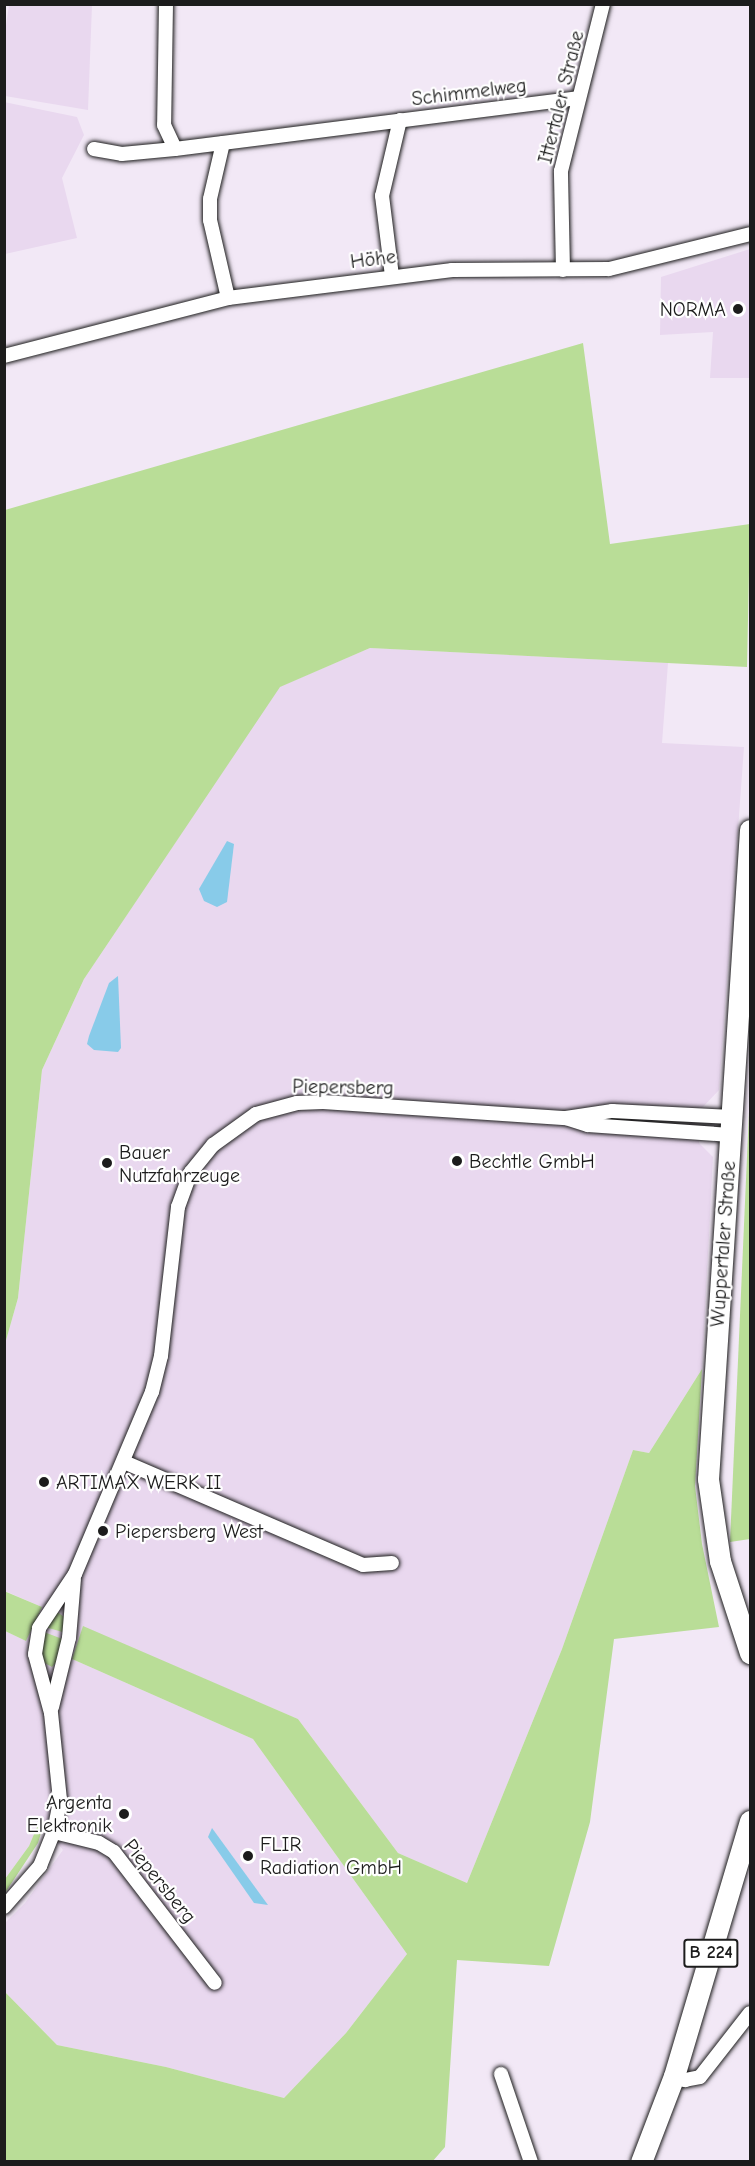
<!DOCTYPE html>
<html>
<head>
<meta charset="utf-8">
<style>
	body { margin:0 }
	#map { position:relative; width:755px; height:2166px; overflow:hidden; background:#f2e8f6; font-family:"Comic Neue",sans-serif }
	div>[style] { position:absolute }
	.built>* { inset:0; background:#e9d8ef }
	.green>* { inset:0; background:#b9dd97 }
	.water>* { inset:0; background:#88cbe9 }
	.roads { filter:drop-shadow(0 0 2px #1c1c1c) drop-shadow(0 0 2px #1c1c1c) }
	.street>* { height:14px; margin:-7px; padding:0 7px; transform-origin:7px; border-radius:7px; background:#fff }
	.primary>* { height:21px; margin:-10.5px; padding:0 10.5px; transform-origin:10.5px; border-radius:10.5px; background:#fff }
	.dots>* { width:16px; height:16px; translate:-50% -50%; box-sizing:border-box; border:3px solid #fff; border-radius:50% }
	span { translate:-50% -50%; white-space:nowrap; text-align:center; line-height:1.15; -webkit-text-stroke:4.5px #fff; paint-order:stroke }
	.shield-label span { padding:2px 4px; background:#fff; border:2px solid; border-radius:4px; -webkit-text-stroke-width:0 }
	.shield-label { font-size:18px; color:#1c1c1c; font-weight:700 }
	.street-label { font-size:20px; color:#1c1c1c }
	.poi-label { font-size:20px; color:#1c1c1c }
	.right { translate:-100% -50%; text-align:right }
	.left { translate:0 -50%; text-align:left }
	.frame { position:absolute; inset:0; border:6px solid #1c1c1c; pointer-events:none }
</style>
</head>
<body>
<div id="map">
	<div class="built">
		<div style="clip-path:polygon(9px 5px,92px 5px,88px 110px,5px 96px,5px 32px)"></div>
		<div style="clip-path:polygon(4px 102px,77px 117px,84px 135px,62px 178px,77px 238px,5px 254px)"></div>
		<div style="clip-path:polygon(750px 249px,750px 378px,710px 378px,713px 332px,660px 335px,661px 277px)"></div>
		<div style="clip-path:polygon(370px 648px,668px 663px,662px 743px,744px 747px,719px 1090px,702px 1108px,699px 1143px,713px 1157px,702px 1369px,649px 1453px,633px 1450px,562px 1649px,467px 1883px,398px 1853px,298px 1719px,83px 1627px,72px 1659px,253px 1739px,407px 1954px,346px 2033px,284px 2098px,166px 2067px,57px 2045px,5px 1992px,5px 1923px,25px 1903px,63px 1850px,40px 1821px,29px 1846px,5px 1879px,5px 1631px,26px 1641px,42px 1607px,5px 1591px,5px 1344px,18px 1298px,42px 1070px,84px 979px,279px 687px)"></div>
	</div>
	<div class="green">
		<div style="clip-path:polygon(583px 343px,610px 544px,750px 524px,747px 667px,370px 648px,280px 687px,84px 979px,42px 1070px,18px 1298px,5px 1344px,5px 510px)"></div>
		<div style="clip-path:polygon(750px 1089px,750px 1539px,730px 1542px)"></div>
		<div style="clip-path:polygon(702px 1369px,695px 1486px,702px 1544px,719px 1627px,614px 1639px,590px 1822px,549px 1966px,457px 1960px,445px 2147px,432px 2162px,5px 2161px,5px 1992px,57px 2045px,166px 2067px,284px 2098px,346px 2033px,407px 1954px,253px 1739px,72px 1659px,83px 1626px,298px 1719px,398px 1853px,467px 1883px,562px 1649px,633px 1450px,649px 1453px)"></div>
		<div style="clip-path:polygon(4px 1591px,42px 1607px,26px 1641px,5px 1631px)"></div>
		<div style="clip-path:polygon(57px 1612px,66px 1618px,66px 1633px,45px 1627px)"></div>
		<div style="clip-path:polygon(44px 1632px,65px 1640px,59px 1659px,52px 1667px,41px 1661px)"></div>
		<div style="clip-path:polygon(40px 1820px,44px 1823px,38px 1843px,5px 1893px,5px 1879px,29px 1846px)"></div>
	</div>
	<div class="water">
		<div style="clip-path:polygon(227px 841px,234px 844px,227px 902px,217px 907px,204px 901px,199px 889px)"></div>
		<div style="clip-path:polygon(118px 976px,121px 1048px,118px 1052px,94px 1050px,87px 1044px,89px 1036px,109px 983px)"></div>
		<div style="clip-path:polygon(212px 1828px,268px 1905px,254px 1903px,208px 1837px)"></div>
	</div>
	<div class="roads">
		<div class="street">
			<div style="left:166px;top:4px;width:121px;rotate:90.9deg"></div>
			<div style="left:164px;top:125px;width:26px;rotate:65deg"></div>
			<div style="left:223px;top:143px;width:57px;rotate:103.1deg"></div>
			<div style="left:210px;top:199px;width:21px;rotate:90deg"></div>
			<div style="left:210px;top:220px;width:80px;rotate:77deg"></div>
			<div style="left:94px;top:149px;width:28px;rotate:10deg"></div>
			<div style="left:122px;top:154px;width:53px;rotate:-5.4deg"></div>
			<div style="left:175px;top:149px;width:406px;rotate:-7.2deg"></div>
			<div style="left:563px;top:270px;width:99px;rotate:-91.2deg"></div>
			<div style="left:561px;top:171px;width:172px;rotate:-75.9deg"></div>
			<div style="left:392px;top:276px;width:81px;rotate:-97.1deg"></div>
			<div style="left:382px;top:196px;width:78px;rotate:-76.7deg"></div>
			<div style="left:4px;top:356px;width:231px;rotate:-14.5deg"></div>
			<div style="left:228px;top:298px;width:226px;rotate:-7.1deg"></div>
			<div style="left:452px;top:270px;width:157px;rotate:-0.4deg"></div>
			<div style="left:609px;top:269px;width:145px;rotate:-13.9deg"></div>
			<div style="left:566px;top:1118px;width:47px;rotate:-8.7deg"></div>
			<div style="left:612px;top:1111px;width:120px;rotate:2.9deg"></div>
			<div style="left:124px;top:1462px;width:260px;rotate:23.3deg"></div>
			<div style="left:363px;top:1565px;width:29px;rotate:-4deg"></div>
			<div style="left:52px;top:1707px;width:71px;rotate:-76.2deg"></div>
			<div style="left:69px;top:1638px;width:59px;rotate:-85.2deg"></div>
			<div style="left:54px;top:1832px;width:46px;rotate:13.7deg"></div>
			<div style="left:99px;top:1843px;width:17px;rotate:31deg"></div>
			<div style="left:114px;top:1852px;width:165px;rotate:52.4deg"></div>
			<div style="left:4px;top:1907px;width:55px;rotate:-48.7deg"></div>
			<div style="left:40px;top:1866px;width:37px;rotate:-68deg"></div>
			<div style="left:54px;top:1832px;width:33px;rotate:-79deg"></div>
			<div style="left:60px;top:1800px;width:87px;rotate:-95.9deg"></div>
			<div style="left:51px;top:1713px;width:61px;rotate:-105.2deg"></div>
			<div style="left:35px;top:1654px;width:26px;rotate:-81deg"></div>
			<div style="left:39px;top:1628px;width:65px;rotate:-56.3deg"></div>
			<div style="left:75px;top:1574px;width:198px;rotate:-67.1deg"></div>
			<div style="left:152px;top:1392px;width:37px;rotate:-76deg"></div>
			<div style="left:161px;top:1356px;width:150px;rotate:-83.5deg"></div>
			<div style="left:178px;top:1207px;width:37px;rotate:-70deg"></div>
			<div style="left:191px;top:1172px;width:35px;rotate:-51deg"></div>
			<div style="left:213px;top:1145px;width:53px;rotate:-35.8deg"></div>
			<div style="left:256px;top:1114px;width:42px;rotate:-15deg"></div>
			<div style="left:297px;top:1103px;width:26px;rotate:-2deg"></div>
			<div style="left:323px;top:1102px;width:244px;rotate:3.8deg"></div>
			<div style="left:566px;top:1118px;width:23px;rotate:18deg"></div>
			<div style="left:588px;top:1125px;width:142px;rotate:4deg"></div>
			<div style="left:501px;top:2074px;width:93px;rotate:71.2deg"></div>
			<div style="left:674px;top:2076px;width:12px;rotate:20deg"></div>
			<div style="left:685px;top:2080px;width:15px;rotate:-11deg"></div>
			<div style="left:700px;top:2077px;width:81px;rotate:-52deg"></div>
		</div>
		<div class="primary">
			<div style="left:750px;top:830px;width:650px;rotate:93.7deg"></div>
			<div style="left:708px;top:1479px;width:83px;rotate:81.7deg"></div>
			<div style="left:720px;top:1561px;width:97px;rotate:71.9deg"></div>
			<div style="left:641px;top:2162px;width:92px;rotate:-69deg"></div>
			<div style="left:674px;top:2076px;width:266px;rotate:-73.4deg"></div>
		</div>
	</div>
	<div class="dots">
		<div style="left:738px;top:309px;background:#1c1c1c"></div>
		<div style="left:457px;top:1161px;background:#1c1c1c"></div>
		<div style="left:107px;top:1163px;background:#1c1c1c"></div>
		<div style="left:44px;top:1482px;background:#1c1c1c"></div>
		<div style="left:103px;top:1531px;background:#1c1c1c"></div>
		<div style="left:124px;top:1814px;background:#1c1c1c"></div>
		<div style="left:248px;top:1856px;background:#1c1c1c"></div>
	</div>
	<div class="shield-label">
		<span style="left:711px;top:1953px">B 224</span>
	</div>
	<div class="street-label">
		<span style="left:469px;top:92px;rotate:-7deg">Schimmelweg</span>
		<span style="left:561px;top:97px;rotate:-76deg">Ittertaler Straße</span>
		<span style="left:373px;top:259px;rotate:-7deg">Höhe</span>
		<span style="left:343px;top:1087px;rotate:1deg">Piepersberg</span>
		<span style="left:723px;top:1244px;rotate:-86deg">Wuppertaler Straße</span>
		<span style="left:160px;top:1881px;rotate:51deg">Piepersberg</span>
	</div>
	<div class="poi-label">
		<span class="right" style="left:726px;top:309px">NORMA</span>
		<span class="left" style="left:119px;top:1164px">Bauer<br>Nutzfahrzeuge</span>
		<span class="left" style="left:469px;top:1161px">Bechtle GmbH</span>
		<span class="left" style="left:56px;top:1482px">ARTIMAX WERK II</span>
		<span class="left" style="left:115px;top:1531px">Piepersberg West</span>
		<span class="right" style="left:112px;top:1814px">Argenta<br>Elektronik</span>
		<span class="left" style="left:260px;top:1856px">FLIR<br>Radiation GmbH</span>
	</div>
	<div class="frame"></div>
</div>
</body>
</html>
